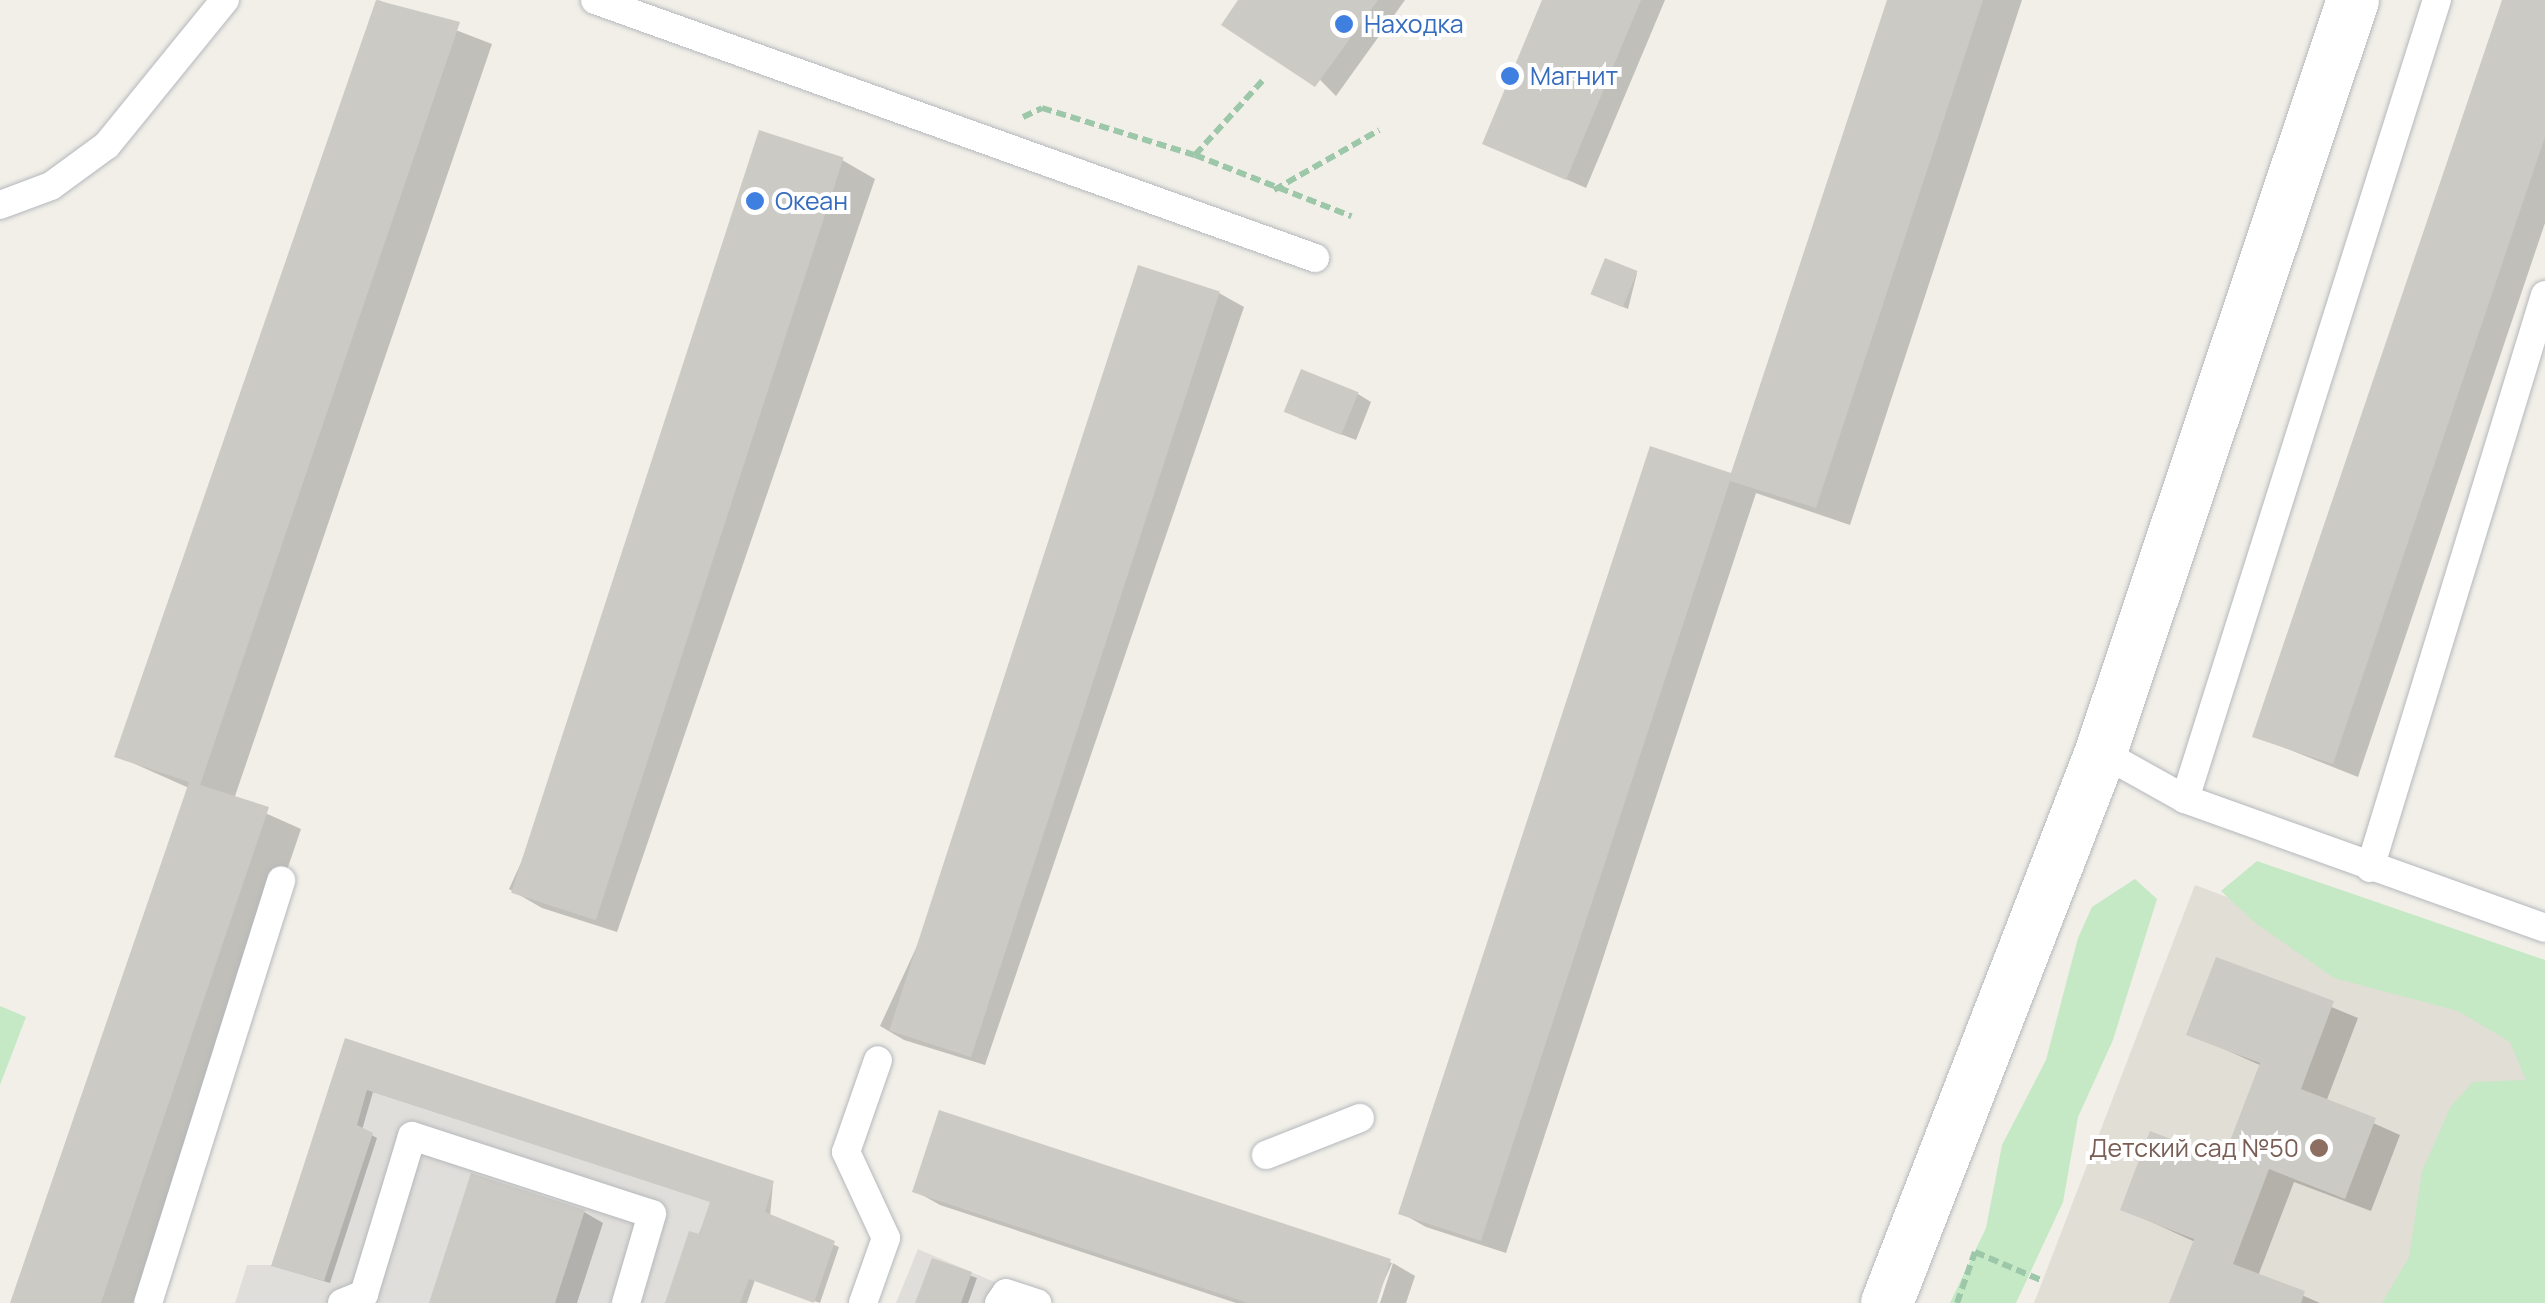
<!DOCTYPE html>
<html>
<head>
<meta charset="utf-8">
<style>
	body { margin:0 }
	#map { position:relative; width:2545px; height:1303px; overflow:hidden; background:#f1efe8; font-family:Manrope,sans-serif }
	div>[style] { position:absolute }
	.industrial>* { inset:0; background:#e0deda }
	.education>* { inset:0; background:#e1ded6 }
	.green>* { inset:0; background:#c5e8c5 }
	.shadow>* { inset:0; background:#0003 }
	.building>* { inset:0; background:#cccac5; transform-origin:0 0 }
	.path>* { height:6px; margin-top:-3px; transform-origin:0; background:repeating-linear-gradient(90deg,#9cc7a9 0 10px,transparent 0 15px) }
	.roads { filter:drop-shadow(0 0 2px #b5b8bc) drop-shadow(0 0 2px #b5b8bc) }
	.lane>* { height:28px; margin:-14px; padding:0 14px; transform-origin:14px; border-radius:14px; background:#fff }
	.street>* { height:52px; margin:-26px; padding:0 26px; transform-origin:26px; border-radius:26px; background:#fff }
	.dots>* { width:28px; height:28px; translate:-50% -50%; box-sizing:border-box; border:5px solid #fff; border-radius:50% }
	span { translate:-50% -50%; white-space:nowrap; text-align:center; line-height:1.15; -webkit-text-stroke:8px #fff; paint-order:stroke }
	.shop-label { font-size:25px; color:#366cbe }
	.left { translate:0 -50%; text-align:left }
	.education-label { font-size:25px; color:#785e54 }
	.right { translate:-100% -50%; text-align:right }
</style>
</head>
<body>
<div id="map">
	<div class="industrial">
		<div style="clip-path:polygon(357px 1070px,726px 1197px,708px 1303px,235px 1303px,247px 1265px,286px 1265px)"></div>
		<div style="clip-path:polygon(918px 1249px,1006px 1287px,1001px 1303px,896px 1303px)"></div>
	</div>
	<div class="education">
		<div style="clip-path:polygon(2195px 885px,2545px 1016px,2545px 1303px,2034px 1303px)"></div>
	</div>
	<div class="green">
		<div style="clip-path:polygon(2257px 861px,2545px 960px,2545px 1303px,2382px 1303px,2409px 1257px,2422px 1171px,2451px 1106px,2473px 1082px,2526px 1080px,2510px 1042px,2458px 1011px,2334px 978px,2254px 922px,2221px 891px)"></div>
		<div style="clip-path:polygon(2135px 879px,2157px 899px,2113px 1040px,2078px 1117px,2063px 1202px,2016px 1303px,1950px 1303px,1986px 1228px,2002px 1145px,2046px 1060px,2078px 938px,2092px 907px)"></div>
		<div style="clip-path:polygon(0 1006px,26px 1017px,0 1085px)"></div>
	</div>
	<div class="shadow">
		<div style="clip-path:polygon(378px 0,492px 44px,234px 799px,301px 829px,140px 1303px,13px 1303px,189px 788px,117px 756px)"></div>
		<div style="clip-path:polygon(1241px 0,1405px 0,1336px 96px)"></div>
		<div style="clip-path:polygon(1545px 0,1665px 0,1586px 188px,1485px 143px)"></div>
		<div style="clip-path:polygon(1889px 0,2022px 0,1850px 525px,1756px 493px,1506px 1253px,1426px 1227px,1401px 1213px,1652px 450px,1733px 476px)"></div>
		<div style="clip-path:polygon(2505px 0,2545px 0,2545px 223px,2358px 777px,2255px 736px)"></div>
		<div style="clip-path:polygon(842px 160px,875px 179px,617px 932px,542px 908px,509px 889px)"></div>
		<div style="clip-path:polygon(1637px 273px,1628px 309px,1598px 296px)"></div>
		<div style="clip-path:polygon(1219px 293px,1244px 307px,985px 1065px,904px 1040px,880px 1026px)"></div>
		<div style="clip-path:polygon(1358px 394px,1371px 402px,1356px 440px,1299px 418px)"></div>
		<div style="clip-path:polygon(2218px 960px,2358px 1018px,2326px 1102px,2400px 1135px,2371px 1211px,2294px 1182px,2258px 1276px,2320px 1303px,2172px 1303px,2195px 1242px,2123px 1209px,2225px 1162px,2262px 1066px,2190px 1034px)"></div>
		<div style="clip-path:polygon(347px 1041px,773px 1183px,770px 1217px,839px 1247px,820px 1303px,755px 1280px,747px 1303px,668px 1303px,713px 1202px,373px 1092px,362px 1130px,377px 1138px,330px 1283px,280px 1268px)"></div>
		<div style="clip-path:polygon(941px 1113px,1392px 1263px,1374px 1303px,1236px 1303px,940px 1205px,915px 1191px)"></div>
		<div style="clip-path:polygon(584px 1212px,603px 1223px,577px 1303px,432px 1303px)"></div>
		<div style="clip-path:polygon(933px 1262px,977px 1278px,968px 1303px,916px 1303px)"></div>
		<div style="clip-path:polygon(1393px 1263px,1415px 1276px,1406px 1303px,1380px 1303px)"></div>
	</div>
	<div class="building">
		<div style="clip-path:polygon(376px 0,460px 22px,200px 785px,269px 807px,101px 1303px,10px 1303px,189px 782px,114px 757px)"></div>
		<div style="clip-path:polygon(1238px 0,1378px 0,1315px 87px,1221px 25px)"></div>
		<div style="clip-path:polygon(1542px 0,1641px 0,1566px 180px,1482px 144px)"></div>
		<div style="clip-path:polygon(1887px 0,1983px 0,1816px 508px,1730px 481px,1481px 1241px,1398px 1214px,1650px 446px,1731px 473px)"></div>
		<div style="clip-path:polygon(2502px 0,2545px 0,2545px 137px,2333px 764px,2252px 737px)"></div>
		<div style="left:759px;top:130px;width:89px;height:802px;rotate:18deg"></div>
		<div style="left:1605px;top:258px;width:35px;height:39px;rotate:22deg"></div>
		<div style="left:1138px;top:265px;width:86px;height:805px;rotate:18deg"></div>
		<div style="left:1301px;top:369px;width:62px;height:46px;rotate:22deg"></div>
		<div style="clip-path:polygon(2216px 957px,2334px 1001px,2301px 1089px,2376px 1118px,2345px 1199px,2269px 1169px,2233px 1264px,2305px 1291px,2301px 1303px,2169px 1303px,2194px 1239px,2120px 1210px,2150px 1131px,2223px 1159px,2260px 1063px,2186px 1035px)"></div>
		<div style="clip-path:polygon(345px 1038px,774px 1181px,765px 1212px,835px 1241px,814px 1303px,749px 1279px,740px 1303px,665px 1303px,689px 1231px,699px 1234px,710px 1202px,367px 1090px,357px 1125px,373px 1133px,324px 1281px,271px 1266px)"></div>
		<div style="clip-path:polygon(939px 1110px,1391px 1259px,1377px 1303px,1248px 1303px,912px 1192px)"></div>
		<div style="clip-path:polygon(471px 1173px,585px 1210px,555px 1303px,429px 1303px)"></div>
		<div style="clip-path:polygon(932px 1258px,972px 1272px,961px 1303px,915px 1303px)"></div>
	</div>
	<div class="path">
		<div style="left:1023px;top:117px;width:21px;rotate:-25deg"></div>
		<div style="left:1042px;top:108px;width:160px;rotate:17.1deg"></div>
		<div style="left:1195px;top:155px;width:101px;rotate:-47.8deg"></div>
		<div style="left:1195px;top:155px;width:168px;rotate:21.4deg"></div>
		<div style="left:1274px;top:190px;width:121px;rotate:-29.7deg"></div>
		<div style="left:1957px;top:1303px;width:54px;rotate:-70.6deg"></div>
		<div style="left:1975px;top:1252px;width:74px;rotate:23.1deg"></div>
	</div>
	<div class="roads">
		<div class="lane">
			<div style="left:595px;top:0;width:765px;rotate:19.71deg"></div>
			<div style="left:0;top:205px;width:54px;rotate:-20.4deg"></div>
			<div style="left:51px;top:186px;width:69px;rotate:-36.2deg"></div>
			<div style="left:107px;top:145px;width:187px;rotate:-50.9deg"></div>
			<div style="left:2101px;top:752px;width:96px;rotate:29.2deg"></div>
			<div style="left:2185px;top:799px;width:382px;rotate:19.7deg"></div>
			<div style="left:2185px;top:799px;width:838px;rotate:-72.5deg"></div>
			<div style="left:2370px;top:868px;width:599px;rotate:-73.02deg"></div>
			<div style="left:1266px;top:1155px;width:101px;rotate:-21.5deg"></div>
			<div style="left:148px;top:1303px;width:443px;rotate:-72.5deg"></div>
			<div style="left:342px;top:1303px;width:24px;rotate:-22deg"></div>
			<div style="left:364px;top:1294px;width:165px;rotate:-73.1deg"></div>
			<div style="left:412px;top:1136px;width:252px;rotate:18deg"></div>
			<div style="left:652px;top:1214px;width:93px;rotate:106.3deg"></div>
			<div style="left:863px;top:1303px;width:69px;rotate:-70.5deg"></div>
			<div style="left:886px;top:1238px;width:95px;rotate:-114.9deg"></div>
			<div style="left:846px;top:1152px;width:97px;rotate:-70.8deg"></div>
			<div style="left:999px;top:1303px;width:12px;rotate:-55deg"></div>
			<div style="left:1006px;top:1293px;width:33px;rotate:18deg"></div>
		</div>
		<div class="street">
			<div style="left:1887px;top:1303px;width:591px;rotate:-68.77deg"></div>
			<div style="left:2101px;top:752px;width:793px;rotate:-71.47deg"></div>
		</div>
	</div>
	<div class="dots">
		<div style="left:1344px;top:24px;background:#3f7fe0"></div>
		<div style="left:1510px;top:76px;background:#3f7fe0"></div>
		<div style="left:755px;top:201px;background:#3f7fe0"></div>
		<div style="left:2319px;top:1148px;background:#8d6e63"></div>
	</div>
	<div class="shop-label">
		<span class="left" style="left:1364px;top:24px">Находка</span>
		<span class="left" style="left:1530px;top:76px">Магнит</span>
		<span class="left" style="left:775px;top:201px">Океан</span>
	</div>
	<div class="education-label">
		<span class="right" style="left:2299px;top:1148px">Детский сад №50</span>
	</div>
</div>
</body>
</html>
